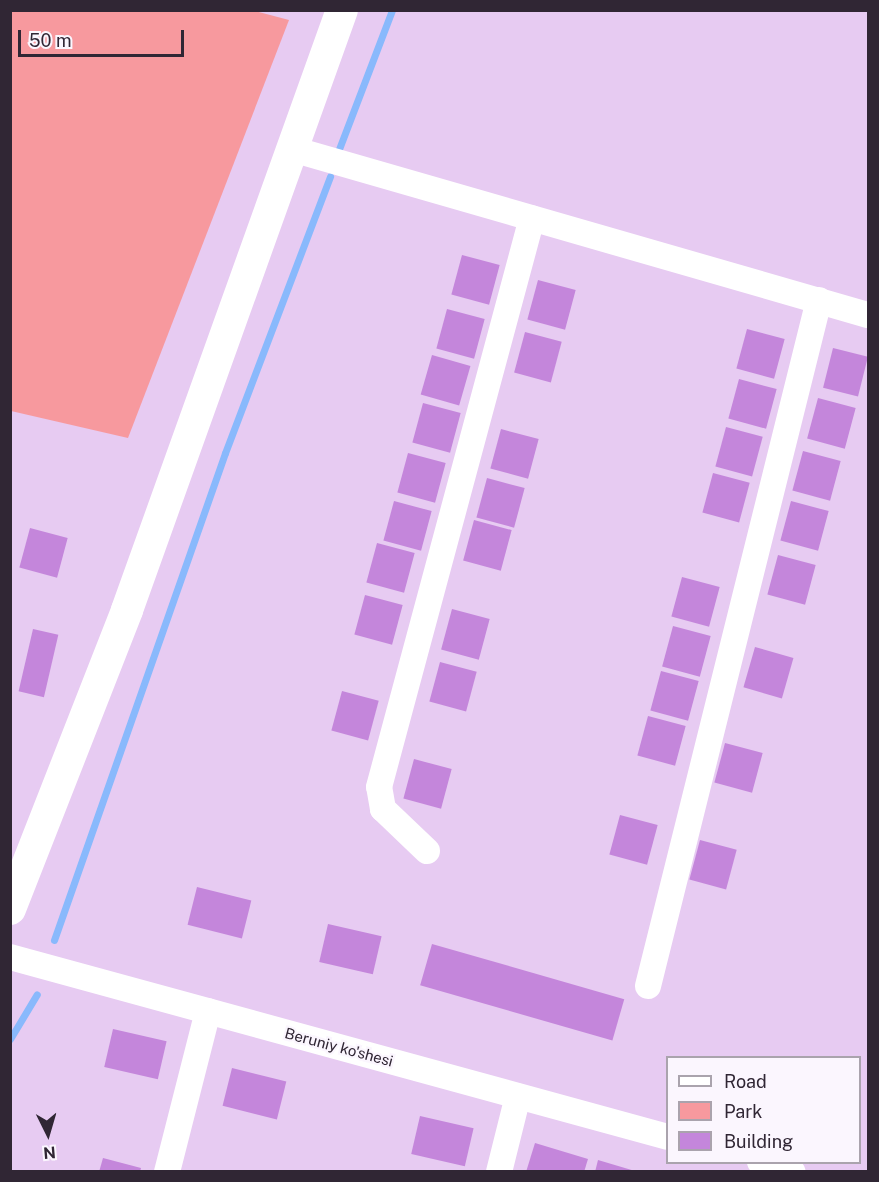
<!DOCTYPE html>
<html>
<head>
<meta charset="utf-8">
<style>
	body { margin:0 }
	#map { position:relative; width:879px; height:1182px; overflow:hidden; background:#e7cbf2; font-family:"Public Sans",sans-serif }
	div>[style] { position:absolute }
	.green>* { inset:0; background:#f7999e }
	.stream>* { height:7px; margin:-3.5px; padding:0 3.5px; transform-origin:3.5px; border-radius:3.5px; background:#89b9fc }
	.building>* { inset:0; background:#c486db; transform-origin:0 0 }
	.minor>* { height:26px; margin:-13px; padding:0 13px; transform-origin:13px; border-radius:13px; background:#fff }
	.tertiary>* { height:32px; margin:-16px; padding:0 16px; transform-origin:16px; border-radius:16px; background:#fff }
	span { translate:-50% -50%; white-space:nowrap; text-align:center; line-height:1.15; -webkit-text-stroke:4.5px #fbf6fe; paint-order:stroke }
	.street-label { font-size:15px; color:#302634 }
	.frame { position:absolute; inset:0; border:12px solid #302634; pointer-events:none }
	.legend { position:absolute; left:666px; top:1056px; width:195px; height:108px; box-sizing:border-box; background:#fbf6fe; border:2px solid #aaa3ad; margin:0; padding:8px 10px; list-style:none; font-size:18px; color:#302634 }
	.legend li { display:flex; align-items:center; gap:12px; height:30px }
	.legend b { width:30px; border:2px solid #aaa3ad }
	.north { position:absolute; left:18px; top:1104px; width:60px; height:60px; -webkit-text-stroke:4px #fbf6fe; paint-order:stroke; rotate:175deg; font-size:16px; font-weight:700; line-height:24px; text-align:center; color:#302634 }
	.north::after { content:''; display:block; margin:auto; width:21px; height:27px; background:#302634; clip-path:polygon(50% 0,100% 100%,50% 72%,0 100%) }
	.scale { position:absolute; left:18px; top:30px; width:166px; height:27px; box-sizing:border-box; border:3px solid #302634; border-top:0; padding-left:8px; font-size:18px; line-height:21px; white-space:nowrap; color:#302634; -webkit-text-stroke:4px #fbf6fe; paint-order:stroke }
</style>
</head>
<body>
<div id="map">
	<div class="green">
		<div style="clip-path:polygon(255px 11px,289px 20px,128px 438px,11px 411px,11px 11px)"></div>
	</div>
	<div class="stream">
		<div style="left:339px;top:149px;width:149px;rotate:-69.1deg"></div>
		<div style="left:54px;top:940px;width:516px;rotate:-70.65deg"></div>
		<div style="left:225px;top:453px;width:296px;rotate:-69.2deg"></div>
		<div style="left:10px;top:1039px;width:52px;rotate:-59deg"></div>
	</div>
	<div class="building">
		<div style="left:462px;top:255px;width:39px;height:41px;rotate:15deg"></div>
		<div style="left:538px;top:280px;width:39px;height:41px;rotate:15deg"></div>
		<div style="left:447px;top:309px;width:39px;height:41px;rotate:15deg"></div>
		<div style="left:747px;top:329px;width:39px;height:41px;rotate:15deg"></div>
		<div style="left:525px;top:332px;width:38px;height:42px;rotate:15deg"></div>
		<div style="left:833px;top:348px;width:36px;height:41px;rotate:14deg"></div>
		<div style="left:432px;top:355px;width:40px;height:41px;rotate:16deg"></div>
		<div style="left:739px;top:379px;width:39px;height:41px;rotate:15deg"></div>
		<div style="left:818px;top:398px;width:39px;height:42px;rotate:15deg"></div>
		<div style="left:423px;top:403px;width:39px;height:41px;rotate:15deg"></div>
		<div style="left:726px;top:427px;width:38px;height:41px;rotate:15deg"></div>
		<div style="left:501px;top:429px;width:39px;height:41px;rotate:15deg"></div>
		<div style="left:803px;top:451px;width:39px;height:41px;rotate:15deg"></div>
		<div style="left:408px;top:453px;width:39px;height:41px;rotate:15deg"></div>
		<div style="left:713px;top:473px;width:38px;height:41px;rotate:15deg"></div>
		<div style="left:487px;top:478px;width:39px;height:41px;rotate:15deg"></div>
		<div style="left:394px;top:501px;width:39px;height:41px;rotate:15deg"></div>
		<div style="left:791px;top:501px;width:39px;height:41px;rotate:15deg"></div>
		<div style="left:474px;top:520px;width:39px;height:42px;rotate:15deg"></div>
		<div style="left:30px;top:528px;width:39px;height:41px;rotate:15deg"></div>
		<div style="left:377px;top:543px;width:39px;height:41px;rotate:15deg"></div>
		<div style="left:778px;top:555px;width:39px;height:41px;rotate:15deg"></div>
		<div style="left:682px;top:577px;width:39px;height:41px;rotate:15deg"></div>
		<div style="left:365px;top:595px;width:39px;height:41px;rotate:15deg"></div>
		<div style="left:452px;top:609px;width:39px;height:42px;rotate:15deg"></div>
		<div style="left:673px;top:626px;width:39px;height:42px;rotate:15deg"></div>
		<div style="left:33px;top:629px;width:26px;height:64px;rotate:13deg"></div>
		<div style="left:755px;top:647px;width:40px;height:42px;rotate:16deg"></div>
		<div style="left:440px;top:662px;width:38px;height:41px;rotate:15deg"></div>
		<div style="left:661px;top:671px;width:39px;height:41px;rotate:15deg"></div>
		<div style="left:342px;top:691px;width:38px;height:41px;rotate:15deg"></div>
		<div style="left:648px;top:716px;width:39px;height:41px;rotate:15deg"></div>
		<div style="left:725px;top:743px;width:39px;height:41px;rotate:15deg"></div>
		<div style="left:414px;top:759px;width:39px;height:41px;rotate:15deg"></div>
		<div style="left:620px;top:815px;width:39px;height:41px;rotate:15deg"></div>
		<div style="left:700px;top:840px;width:38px;height:41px;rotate:15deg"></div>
		<div style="left:197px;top:887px;width:56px;height:39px;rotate:14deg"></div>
		<div style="left:328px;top:924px;width:55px;height:39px;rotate:13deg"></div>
		<div style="left:432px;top:944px;width:200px;height:43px;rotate:16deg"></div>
		<div style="left:113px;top:1029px;width:55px;height:39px;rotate:13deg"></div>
		<div style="left:232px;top:1068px;width:56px;height:39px;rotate:14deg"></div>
		<div style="left:420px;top:1116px;width:55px;height:39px;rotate:13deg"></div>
		<div style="clip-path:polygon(535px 1143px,588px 1159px,584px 1172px,526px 1172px)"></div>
		<div style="clip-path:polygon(103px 1158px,141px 1168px,140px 1172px,99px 1172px)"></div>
		<div style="clip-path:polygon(598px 1160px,635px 1171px,635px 1172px,595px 1172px)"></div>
	</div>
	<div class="minor">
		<div style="left:292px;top:149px;width:599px;rotate:16.08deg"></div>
		<div style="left:427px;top:851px;width:61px;rotate:-136.3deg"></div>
		<div style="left:383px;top:809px;width:22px;rotate:-100deg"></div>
		<div style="left:379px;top:787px;width:589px;rotate:-74.95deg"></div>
		<div style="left:10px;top:957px;width:682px;rotate:15.3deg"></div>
		<div style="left:648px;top:986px;width:707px;rotate:-76deg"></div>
		<div style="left:760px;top:1162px;width:34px;rotate:17deg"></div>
		<div style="left:167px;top:1172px;width:166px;rotate:-75.7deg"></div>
		<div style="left:499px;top:1172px;width:78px;rotate:-76deg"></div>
	</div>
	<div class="tertiary">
		<div style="left:10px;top:909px;width:321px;rotate:-68.6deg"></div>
		<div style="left:127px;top:610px;width:637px;rotate:-70.29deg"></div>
	</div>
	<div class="street-label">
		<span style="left:339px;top:1047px;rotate:15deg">Beruniy ko'shesi</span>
	</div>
	<div class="frame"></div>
	<ul class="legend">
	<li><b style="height:8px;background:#fff"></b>Road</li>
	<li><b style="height:16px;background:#f7999e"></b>Park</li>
	<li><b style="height:16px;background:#c486db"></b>Building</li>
	</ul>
	<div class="north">N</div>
	<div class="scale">50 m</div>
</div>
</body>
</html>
